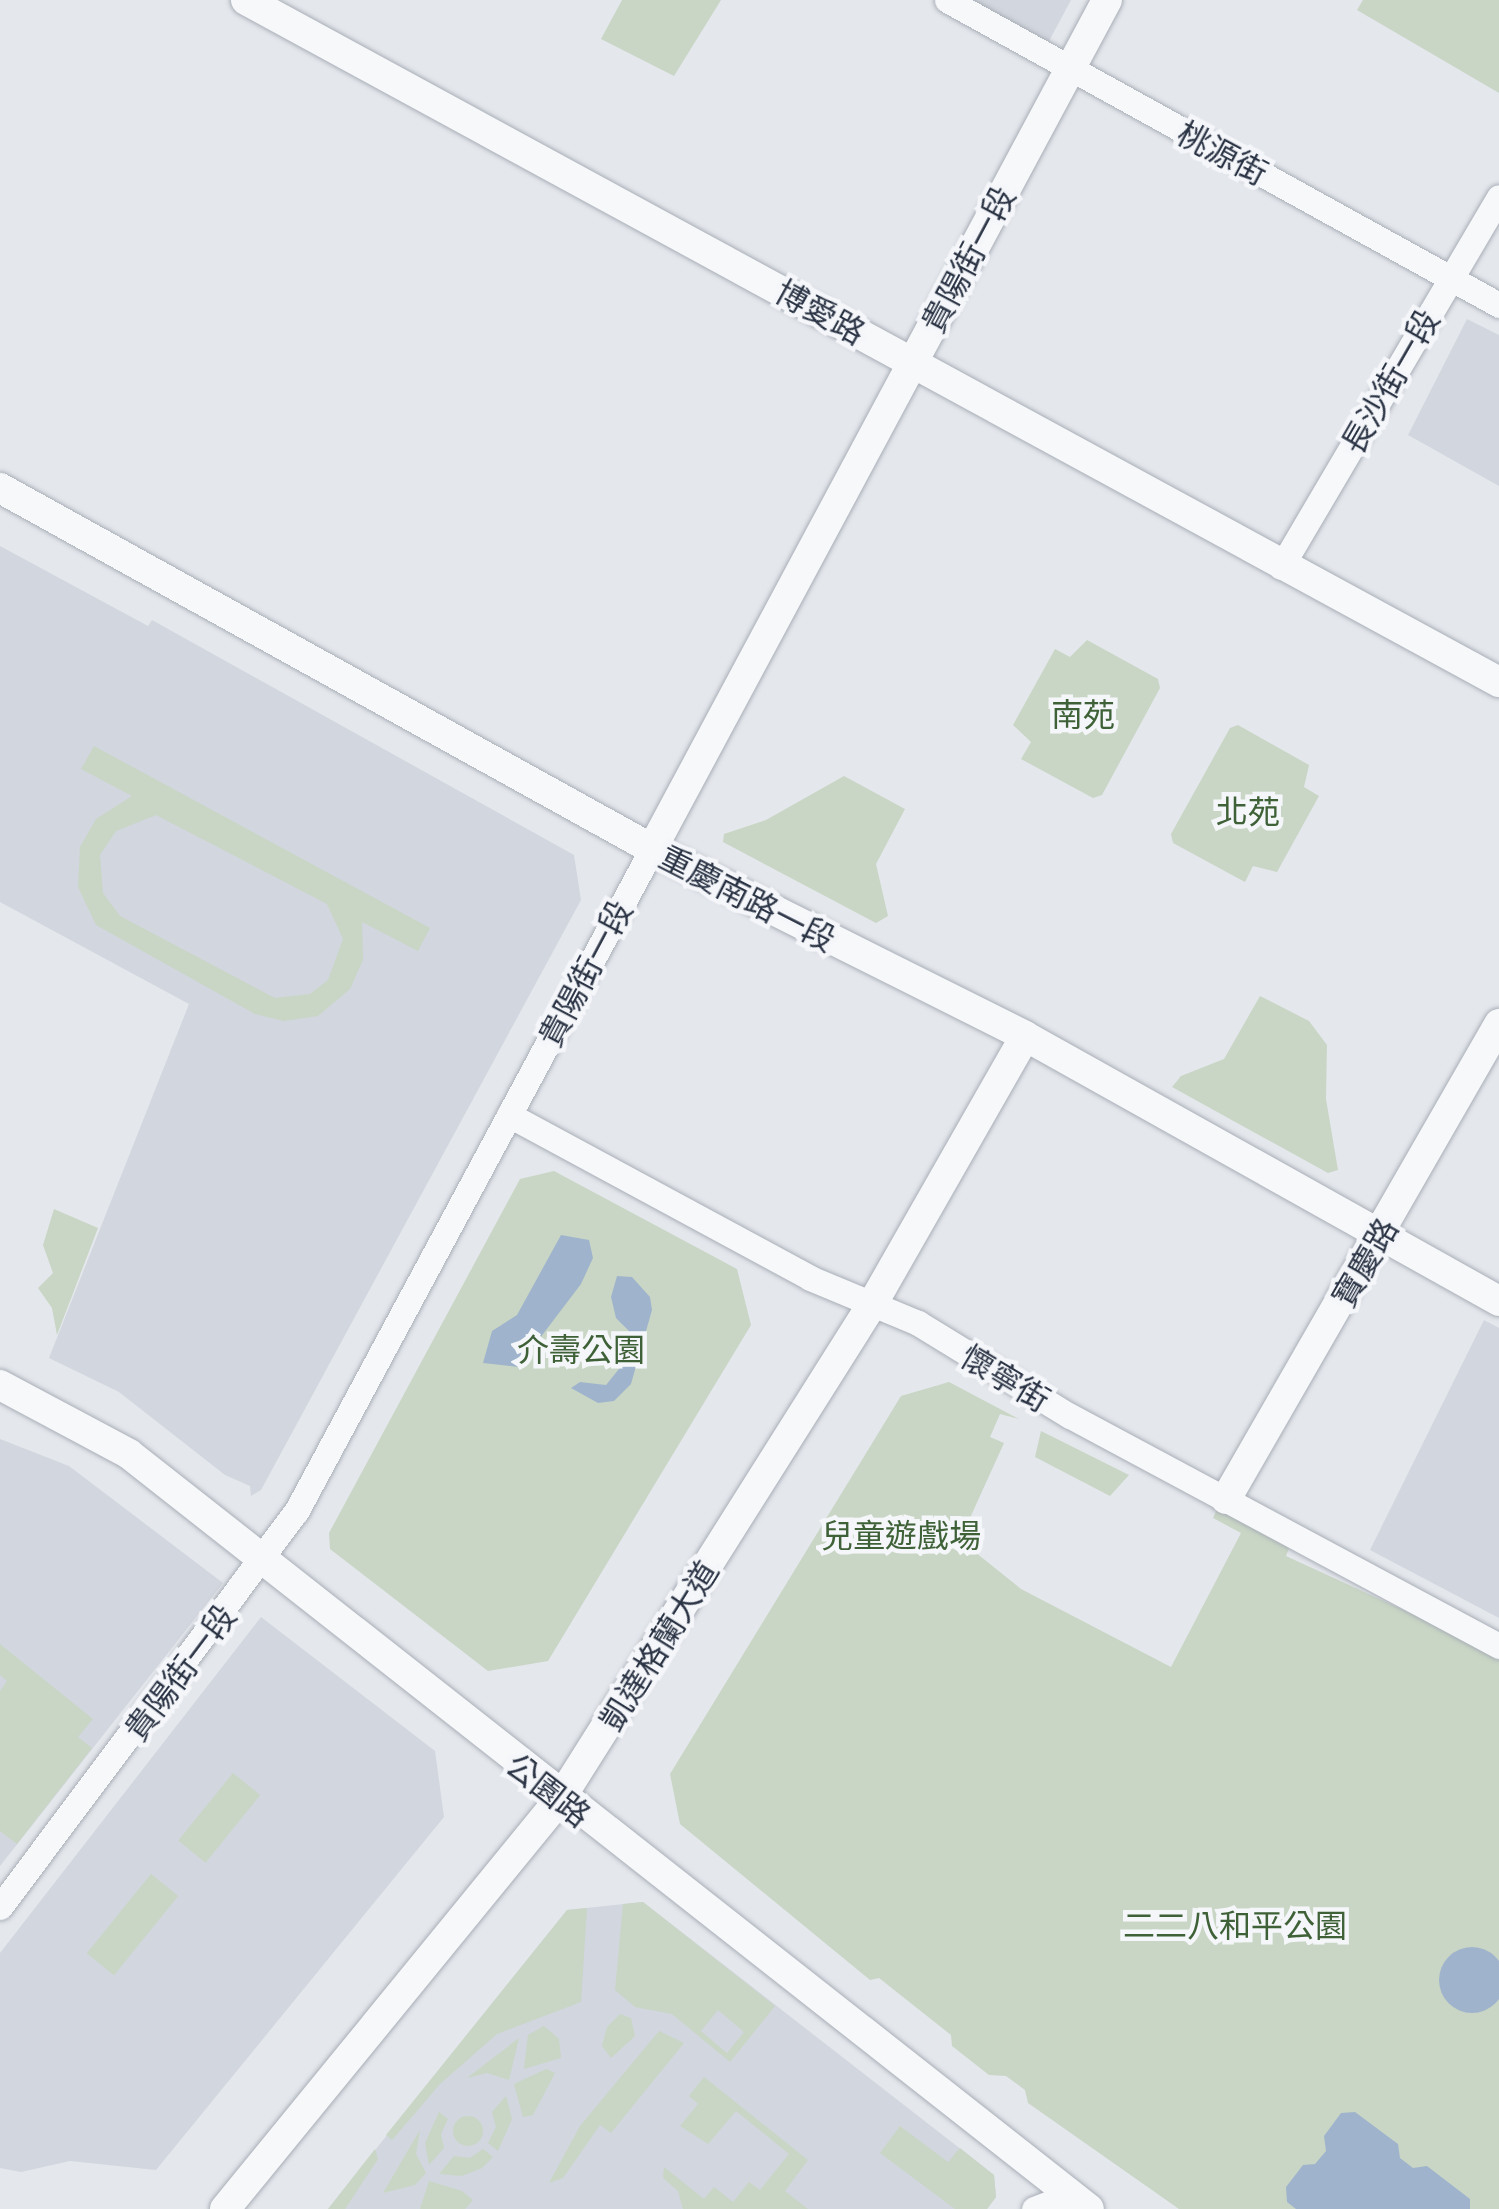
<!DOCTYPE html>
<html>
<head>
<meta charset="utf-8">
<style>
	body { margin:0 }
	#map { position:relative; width:1499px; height:2209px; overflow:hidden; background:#e4e7ec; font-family:"Exo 2","Noto Sans TC",sans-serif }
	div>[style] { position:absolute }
	.built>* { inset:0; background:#d2d6de }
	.green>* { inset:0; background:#c9d6c5; transform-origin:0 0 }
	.round { border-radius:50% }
	.water>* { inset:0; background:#9fb4cc }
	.roads { filter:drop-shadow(0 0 2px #a9aeb7) drop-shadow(0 0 2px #a9aeb7) }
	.minor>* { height:25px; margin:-12.5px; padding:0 12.5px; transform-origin:12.5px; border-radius:12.5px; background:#f7f8fa }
	.tertiary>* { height:30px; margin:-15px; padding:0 15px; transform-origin:15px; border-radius:15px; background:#f7f8fa }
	span { translate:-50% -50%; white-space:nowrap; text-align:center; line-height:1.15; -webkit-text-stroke:9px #f4f6f9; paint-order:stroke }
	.street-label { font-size:32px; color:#2b3445 }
	.park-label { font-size:32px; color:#3f6138 }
</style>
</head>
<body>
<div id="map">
	<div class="built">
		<div style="clip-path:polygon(934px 0,1071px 0,1040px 58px)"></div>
		<div style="clip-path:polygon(1467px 319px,1499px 335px,1499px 486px,1408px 435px)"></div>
		<div style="clip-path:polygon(0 546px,148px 626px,152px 620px,574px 855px,581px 900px,261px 1490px,251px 1496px,250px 1486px,225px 1475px,119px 1392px,49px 1358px,189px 1004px,0 902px)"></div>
		<div style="clip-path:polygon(1484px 1320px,1499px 1328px,1499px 1618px,1370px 1550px)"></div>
		<div style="clip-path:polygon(0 1439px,69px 1466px,223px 1583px,0 1866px)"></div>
		<div style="clip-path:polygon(261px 1617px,435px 1751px,444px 1817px,156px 2170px,70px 2161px,21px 2172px,0 2168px,0 1953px)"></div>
		<div style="clip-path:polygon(643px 1902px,994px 2175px,996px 2197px,987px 2209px,328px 2209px,567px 1910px)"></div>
	</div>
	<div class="green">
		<div style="clip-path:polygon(622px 0,721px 0,674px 76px,601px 39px)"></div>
		<div style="clip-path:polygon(1363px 0,1499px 0,1499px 93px,1357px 10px)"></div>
		<div style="clip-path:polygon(1087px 640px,1158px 679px,1160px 688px,1102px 795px,1093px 798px,1021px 759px,1031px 742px,1013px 725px,1055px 649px,1070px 657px)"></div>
		<div style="clip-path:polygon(1238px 725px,1309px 765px,1304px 787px,1319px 796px,1277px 872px,1253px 866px,1245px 882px,1173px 843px,1171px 834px,1230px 728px)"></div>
		<div style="clip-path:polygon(evenodd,94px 746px,430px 928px,418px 951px,362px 922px,363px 960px,350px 989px,318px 1016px,284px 1021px,255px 1014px,96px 925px,78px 887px,80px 847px,96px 819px,132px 796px,81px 769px,94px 746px,156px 815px,327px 904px,343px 939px,328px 980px,310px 994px,275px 998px,120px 916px,103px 893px,100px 855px,116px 831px,156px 815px)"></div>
		<div style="clip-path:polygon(844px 776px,905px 809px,876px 864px,888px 916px,876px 923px,723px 842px,724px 834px,766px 820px)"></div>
		<div style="clip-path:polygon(1260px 996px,1309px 1021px,1327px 1045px,1326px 1099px,1338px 1170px,1328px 1173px,1172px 1087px,1181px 1076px,1224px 1059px)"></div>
		<div style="clip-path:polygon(554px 1171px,737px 1269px,751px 1325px,548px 1661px,488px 1671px,330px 1549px,329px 1533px,520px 1179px)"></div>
		<div style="clip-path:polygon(54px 1209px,98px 1228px,57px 1335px,52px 1308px,38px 1288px,53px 1273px,43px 1245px)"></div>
		<div style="clip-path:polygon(949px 1382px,1019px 1419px,1000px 1414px,990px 1437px,1004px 1443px,960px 1540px,1021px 1589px,1171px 1667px,1241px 1533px,1213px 1518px,1217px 1509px,1290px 1546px,1286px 1556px,1499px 1654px,1499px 2209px,1179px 2209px,1028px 2103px,1025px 2090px,1006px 2076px,989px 2075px,952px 2046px,951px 2035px,879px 1978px,870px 1980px,680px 1824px,670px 1774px,901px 1396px)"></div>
		<div style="clip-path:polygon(1041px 1431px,1129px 1475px,1110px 1496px,1035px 1457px)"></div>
		<div style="clip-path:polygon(0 1644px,93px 1719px,78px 1737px,92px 1748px,17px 1844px,0 1831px,0 1691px,7px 1681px,0 1675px)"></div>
		<div style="left:233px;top:1773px;width:35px;height:87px;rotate:39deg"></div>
		<div style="left:151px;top:1874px;width:35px;height:102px;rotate:39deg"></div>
		<div style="clip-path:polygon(evenodd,643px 1902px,775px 2006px,730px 2062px,672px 2014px,635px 2007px,615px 1990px,623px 1904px,643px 1902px,718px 2010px,744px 2032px,727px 2053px,701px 2031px,718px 2010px)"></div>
		<div style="clip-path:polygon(587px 1908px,581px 2002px,497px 2034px,440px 2084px,392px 2140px,386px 2135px,567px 1910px)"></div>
		<div style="clip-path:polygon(620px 2014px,631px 2018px,635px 2036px,611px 2058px,602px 2046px,607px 2027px)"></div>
		<div style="clip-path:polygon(544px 2026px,559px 2039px,561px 2058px,524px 2069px,528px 2035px)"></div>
		<div style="clip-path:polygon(659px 2031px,684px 2043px,611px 2133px,600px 2125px,563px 2178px,549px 2183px,580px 2126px)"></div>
		<div style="clip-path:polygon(519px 2038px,509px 2080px,487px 2073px,467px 2078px)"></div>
		<div style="clip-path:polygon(546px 2069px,555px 2073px,533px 2115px,523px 2117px,514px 2084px)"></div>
		<div style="clip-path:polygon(704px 2077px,808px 2160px,785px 2191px,808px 2209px,683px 2209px,678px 2191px,663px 2178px,664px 2167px,704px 2199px,714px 2187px,733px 2202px,749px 2182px,760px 2190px,789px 2154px,736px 2111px,708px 2144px,680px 2126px,698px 2104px,689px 2096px)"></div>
		<div style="clip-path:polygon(506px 2096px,512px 2119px,498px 2151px,488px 2143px,496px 2127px,492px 2112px)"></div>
		<div style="clip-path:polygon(439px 2112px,448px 2119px,441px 2134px,444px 2148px,429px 2165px,425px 2143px)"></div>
		<div class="round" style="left:453px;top:2116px;width:30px;height:30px"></div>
		<div style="clip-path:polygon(900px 2126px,948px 2162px,960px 2148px,994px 2175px,996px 2197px,987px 2209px,955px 2209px,880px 2153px)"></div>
		<div style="clip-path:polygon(420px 2130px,416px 2154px,426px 2173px,415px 2185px,383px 2193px)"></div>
		<div style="clip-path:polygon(375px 2149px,378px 2159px,345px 2209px,328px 2209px)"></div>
		<div style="clip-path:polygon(483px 2149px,493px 2157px,482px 2168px,462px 2176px,439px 2174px,454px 2156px,470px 2158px)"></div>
		<div style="clip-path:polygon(429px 2181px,462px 2191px,473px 2200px,465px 2209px,420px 2209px)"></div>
	</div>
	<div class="water">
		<div style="clip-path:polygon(561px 1235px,589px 1240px,593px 1258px,581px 1284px,518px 1367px,483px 1363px,492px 1331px,517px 1315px)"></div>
		<div style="clip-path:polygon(617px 1276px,632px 1277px,650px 1297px,652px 1310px,631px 1384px,614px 1401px,598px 1403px,571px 1388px,580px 1382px,606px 1385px,627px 1359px,629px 1331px,616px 1318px,611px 1297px)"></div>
		<div class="round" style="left:1439px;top:1947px;width:66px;height:66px"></div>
		<div style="clip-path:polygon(1355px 2112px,1398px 2144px,1400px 2158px,1413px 2168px,1427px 2166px,1470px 2199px,1470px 2209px,1296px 2209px,1287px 2202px,1286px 2187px,1303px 2165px,1315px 2164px,1326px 2151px,1324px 2136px,1341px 2113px)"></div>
	</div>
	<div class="roads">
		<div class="minor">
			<div style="left:947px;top:0;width:631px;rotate:28.92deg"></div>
			<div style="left:1281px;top:567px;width:429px;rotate:-59.5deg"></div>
			<div style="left:509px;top:1115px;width:342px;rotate:28.4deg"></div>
			<div style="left:810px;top:1278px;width:117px;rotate:22.6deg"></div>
			<div style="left:918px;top:1323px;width:178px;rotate:31.5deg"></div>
			<div style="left:1070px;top:1416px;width:487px;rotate:28.2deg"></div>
			<div style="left:0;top:1907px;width:494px;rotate:-53.2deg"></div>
			<div style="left:296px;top:1512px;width:753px;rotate:-61.77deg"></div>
			<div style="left:1034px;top:2209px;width:40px;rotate:-21deg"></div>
		</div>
		<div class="tertiary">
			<div style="left:246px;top:0;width:1427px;rotate:28.56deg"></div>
			<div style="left:0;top:488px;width:745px;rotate:28.97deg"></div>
			<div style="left:652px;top:849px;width:417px;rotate:26.6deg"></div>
			<div style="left:1025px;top:1036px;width:543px;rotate:29.21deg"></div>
			<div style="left:652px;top:849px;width:963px;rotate:-61.81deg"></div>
			<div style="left:0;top:1385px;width:146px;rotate:28.1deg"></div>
			<div style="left:129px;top:1454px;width:1221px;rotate:38.18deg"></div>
			<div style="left:1226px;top:1499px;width:548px;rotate:-60.11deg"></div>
			<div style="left:225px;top:2209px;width:529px;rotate:-50.75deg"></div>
			<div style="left:560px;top:1799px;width:587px;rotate:-57.75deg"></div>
			<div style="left:873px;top:1303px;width:307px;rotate:-60.3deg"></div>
		</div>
	</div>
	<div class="street-label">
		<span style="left:1223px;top:152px;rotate:28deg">桃源街</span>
		<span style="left:967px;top:259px;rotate:-62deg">貴陽街一段</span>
		<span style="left:821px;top:311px;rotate:29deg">博愛路</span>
		<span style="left:1389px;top:381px;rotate:-60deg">長沙街一段</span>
		<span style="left:748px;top:897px;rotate:27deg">重慶南路一段</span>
		<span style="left:584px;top:973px;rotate:-62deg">貴陽街一段</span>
		<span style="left:1364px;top:1262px;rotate:-60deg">寶慶路</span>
		<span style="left:1006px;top:1377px;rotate:31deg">懷寧街</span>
		<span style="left:658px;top:1645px;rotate:-58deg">凱達格蘭大道</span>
		<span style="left:179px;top:1672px;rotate:-53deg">貴陽街一段</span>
		<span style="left:549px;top:1789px;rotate:38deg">公園路</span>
	</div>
	<div class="park-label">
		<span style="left:1083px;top:713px">南苑</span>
		<span style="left:1248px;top:810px">北苑</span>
		<span style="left:581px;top:1348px">介壽公園</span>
		<span style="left:901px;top:1534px">兒童遊戲場</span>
		<span style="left:1235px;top:1924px">二二八和平公園</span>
	</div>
</div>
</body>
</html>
